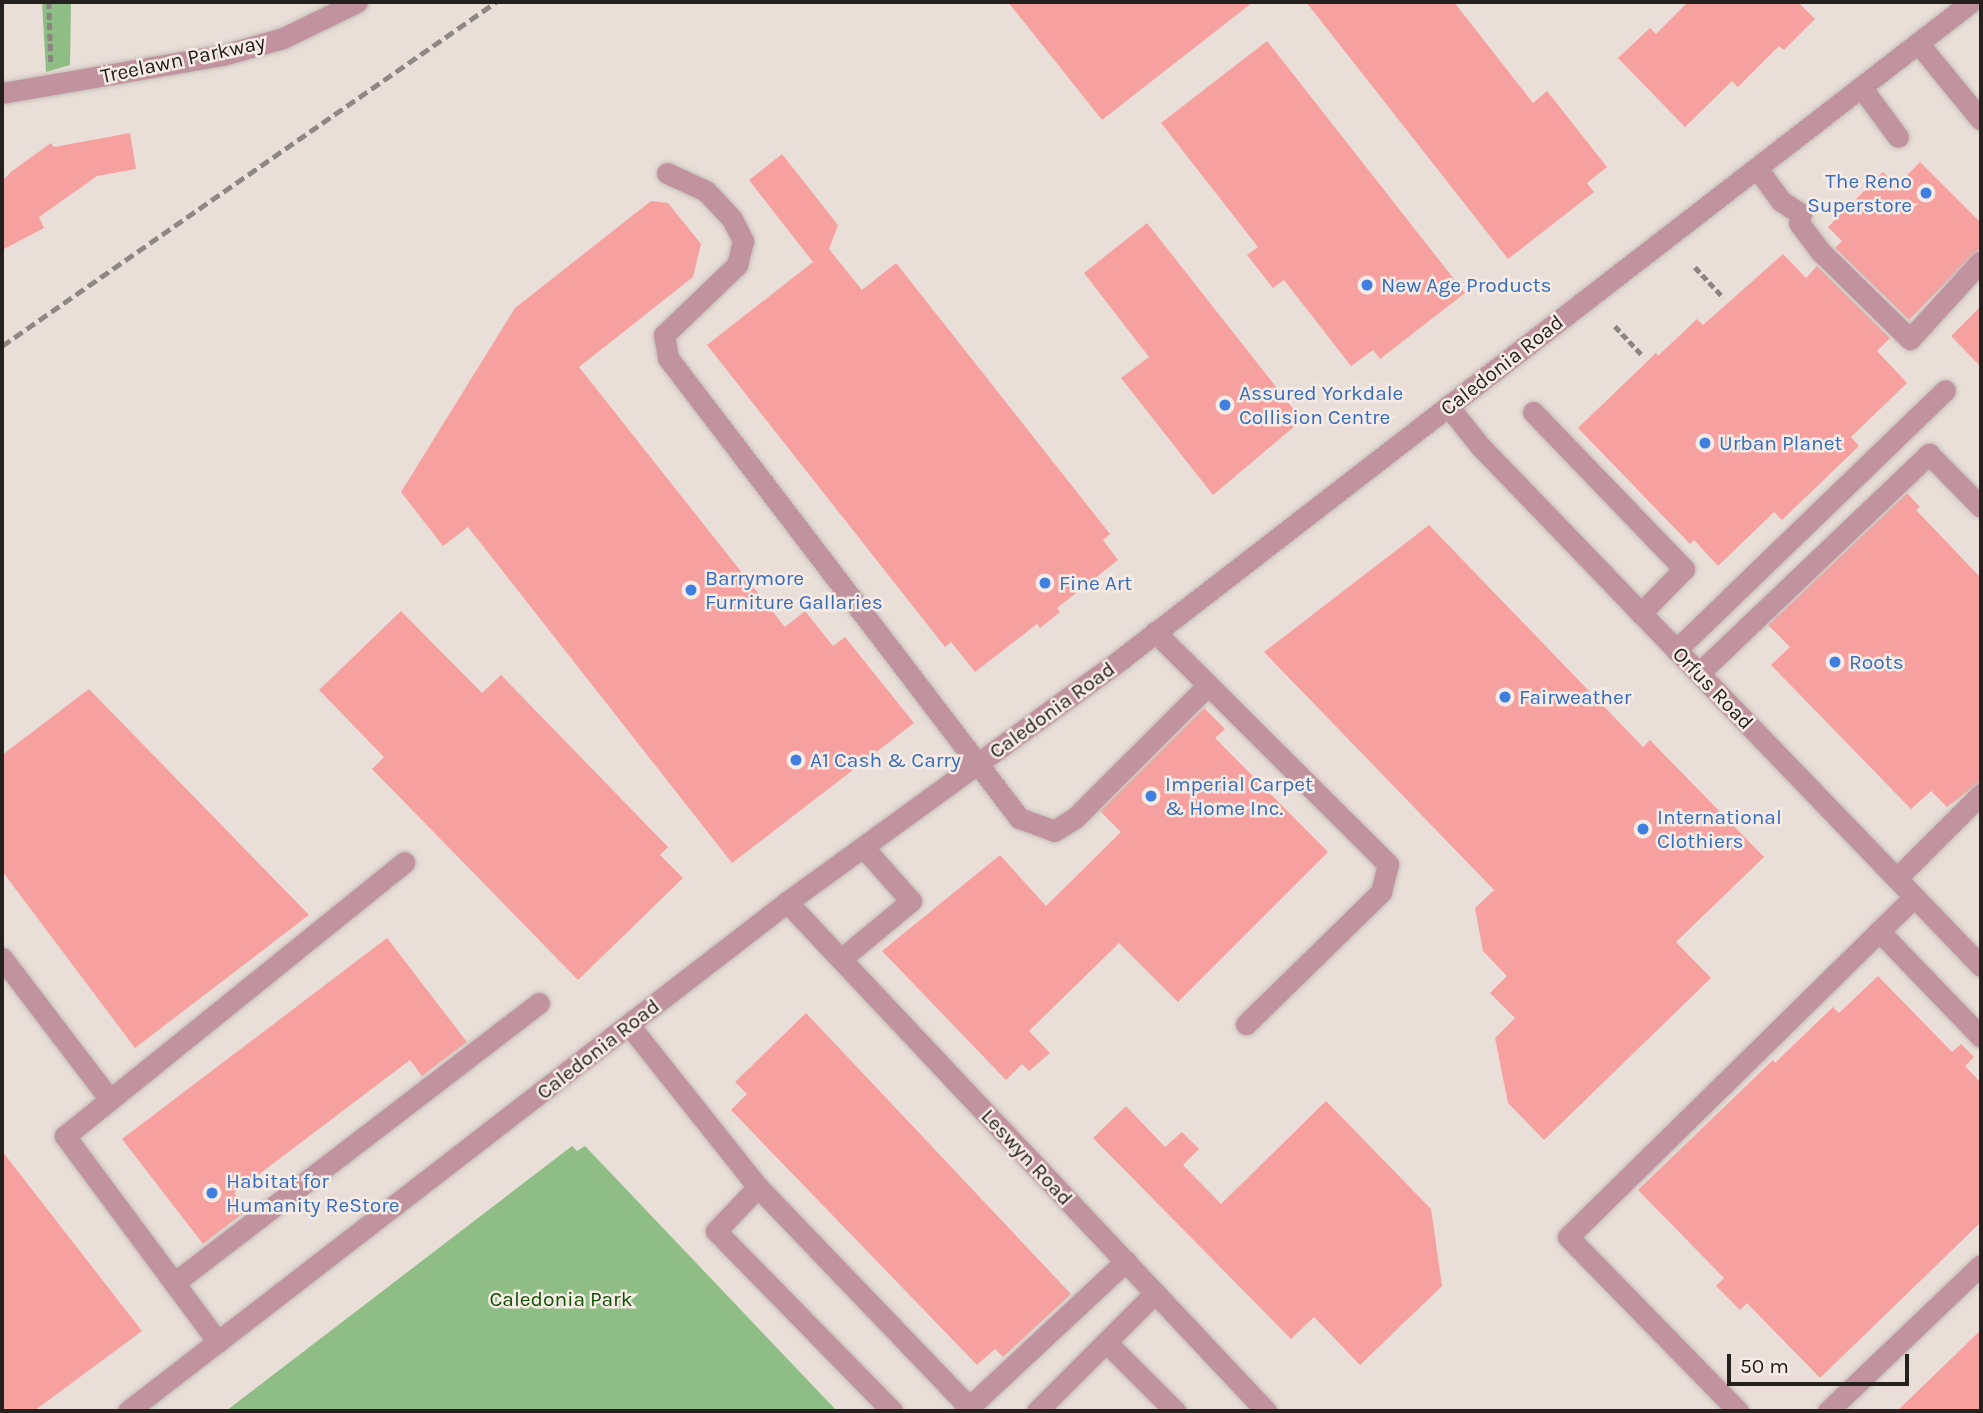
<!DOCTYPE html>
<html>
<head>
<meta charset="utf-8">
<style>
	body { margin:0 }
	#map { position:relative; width:1983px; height:1413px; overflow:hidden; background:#e9dfd8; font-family:Karla,sans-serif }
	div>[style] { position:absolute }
	.green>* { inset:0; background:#8ebd85 }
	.building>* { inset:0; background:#f6a1a0 }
	.path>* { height:4.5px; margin-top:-2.25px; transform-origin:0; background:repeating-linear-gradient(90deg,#8b847f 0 7px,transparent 0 10.5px) }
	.roads { filter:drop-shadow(0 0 2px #c6bdb7) drop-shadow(0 0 2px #c6bdb7) }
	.minor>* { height:21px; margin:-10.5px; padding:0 10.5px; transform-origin:10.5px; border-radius:10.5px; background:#c0939f }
	.rail>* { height:5px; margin-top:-2.5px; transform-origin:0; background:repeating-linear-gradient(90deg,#8e8782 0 10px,transparent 0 15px) }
	.dots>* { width:19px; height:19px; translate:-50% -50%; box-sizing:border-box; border:4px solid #f6ece5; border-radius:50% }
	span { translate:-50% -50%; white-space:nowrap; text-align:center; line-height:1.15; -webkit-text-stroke:5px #f6ece5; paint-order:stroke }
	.street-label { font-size:21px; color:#24201e }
	.shop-label { font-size:21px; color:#366cbe }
	.right { translate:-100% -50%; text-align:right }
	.left { translate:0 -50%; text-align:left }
	.park-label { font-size:21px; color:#0f5000 }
	.frame { position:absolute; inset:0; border:4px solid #24201e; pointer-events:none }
	.scale { position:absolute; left:1727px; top:1354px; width:182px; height:32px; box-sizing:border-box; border:4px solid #24201e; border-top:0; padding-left:9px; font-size:21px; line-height:24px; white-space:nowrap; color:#24201e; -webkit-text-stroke:5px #f6ece5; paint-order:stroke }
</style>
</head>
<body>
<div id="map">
	<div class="green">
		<div style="clip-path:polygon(42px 2px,71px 2px,70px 65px,46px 72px)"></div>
		<div style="clip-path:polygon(572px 1146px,577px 1151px,585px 1146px,837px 1411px,226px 1411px)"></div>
	</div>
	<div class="building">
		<div style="clip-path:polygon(1008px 2px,1253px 2px,1102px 120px)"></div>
		<div style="clip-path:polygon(1306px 2px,1454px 2px,1533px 103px,1547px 91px,1607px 167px,1587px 183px,1594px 192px,1508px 259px)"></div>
		<div style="clip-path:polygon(1688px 2px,1798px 2px,1815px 19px,1784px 50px,1779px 46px,1738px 87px,1732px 81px,1685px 127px,1618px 58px,1650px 28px,1656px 34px)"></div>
		<div style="clip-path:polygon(1267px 41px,1465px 293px,1380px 359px,1373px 350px,1351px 366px,1284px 280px,1273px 288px,1247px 255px,1258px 247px,1161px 123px)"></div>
		<div style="clip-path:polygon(130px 133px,136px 169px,97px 176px,39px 217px,44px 228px,2px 250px,2px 181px,12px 171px,51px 143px,54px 147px)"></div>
		<div style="clip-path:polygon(782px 154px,838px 225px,829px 249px,862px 290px,896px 263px,1110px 534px,1103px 540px,1118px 560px,1057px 608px,1060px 612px,1040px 628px,1037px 624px,975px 672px,951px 642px,945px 647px,707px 345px,813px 262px,749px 180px)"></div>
		<div style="clip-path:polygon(1920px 162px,1981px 223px,1981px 247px,1909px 320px,1835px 248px,1842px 241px,1828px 227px,1883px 172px,1897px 186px)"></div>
		<div style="clip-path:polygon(651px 201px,668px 203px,701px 244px,693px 277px,579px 367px,785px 627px,805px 611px,833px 646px,845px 637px,914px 723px,732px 863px,468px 527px,443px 546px,401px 492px,515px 308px)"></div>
		<div style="clip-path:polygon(1147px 223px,1302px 420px,1213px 495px,1121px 378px,1149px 357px,1084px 273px)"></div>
		<div style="clip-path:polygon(1783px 254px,1806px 278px,1817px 266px,1890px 338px,1877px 351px,1907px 383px,1851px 437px,1859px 446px,1782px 520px,1774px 512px,1718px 566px,1694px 540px,1690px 544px,1578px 428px,1656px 353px,1658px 356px,1697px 319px,1703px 325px)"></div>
		<div style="clip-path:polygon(1981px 306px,1981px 367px,1951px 336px)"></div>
		<div style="clip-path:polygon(1907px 493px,1920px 507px,1916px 510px,1981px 578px,1981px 781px,1947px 807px,1931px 791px,1911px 809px,1771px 665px,1790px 647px,1768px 625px)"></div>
		<div style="clip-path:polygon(1429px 525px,1643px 747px,1650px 740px,1764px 857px,1676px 942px,1711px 978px,1544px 1140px,1508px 1103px,1495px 1038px,1515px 1018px,1490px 993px,1507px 976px,1483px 951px,1475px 908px,1494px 890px,1264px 652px)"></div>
		<div style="clip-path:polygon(401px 611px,482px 693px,501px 675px,668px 847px,660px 855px,683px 878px,578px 980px,372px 769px,384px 757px,319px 690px)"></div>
		<div style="clip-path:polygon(89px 689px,309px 915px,135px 1048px,2px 871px,2px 755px)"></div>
		<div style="clip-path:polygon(1204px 708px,1225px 729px,1215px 738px,1328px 852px,1178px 1002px,1119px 943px,1029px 1031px,1050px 1053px,1029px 1071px,1022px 1064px,1006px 1080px,882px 951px,1000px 855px,1046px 906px,1121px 832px,1100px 811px)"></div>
		<div style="clip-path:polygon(387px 938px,467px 1042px,422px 1076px,410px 1060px,234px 1193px,247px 1210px,203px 1244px,122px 1139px)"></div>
		<div style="clip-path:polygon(1878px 976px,1952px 1052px,1961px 1044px,1974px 1057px,1965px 1066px,1981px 1083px,1981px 1222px,1820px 1378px,1747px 1303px,1740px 1310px,1716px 1286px,1724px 1278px,1638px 1190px,1773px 1060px,1775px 1063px,1833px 1007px,1839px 1013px)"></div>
		<div style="clip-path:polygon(806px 1013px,1071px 1294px,1003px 1357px,995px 1349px,977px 1365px,731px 1110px,747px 1094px,735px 1082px)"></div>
		<div style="clip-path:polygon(1326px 1101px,1431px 1209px,1442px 1286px,1360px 1365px,1314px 1317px,1291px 1339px,1093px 1138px,1126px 1106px,1165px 1147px,1182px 1132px,1199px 1149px,1183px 1165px,1221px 1204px)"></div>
		<div style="clip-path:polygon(2px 1151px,142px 1331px,34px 1411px,2px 1411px)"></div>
		<div style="clip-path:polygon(1981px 1330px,1981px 1411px,1897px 1411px)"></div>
	</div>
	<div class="path">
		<div style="left:49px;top:2px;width:62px;rotate:88.2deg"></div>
		<div style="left:1695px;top:267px;width:42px;rotate:46.9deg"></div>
		<div style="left:1615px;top:326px;width:41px;rotate:47deg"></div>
	</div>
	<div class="roads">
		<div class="minor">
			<div style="left:1918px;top:43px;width:99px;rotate:50.7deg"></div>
			<div style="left:1861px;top:87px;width:62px;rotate:53.5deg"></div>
			<div style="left:2px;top:93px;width:224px;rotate:-9.8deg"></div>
			<div style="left:223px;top:55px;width:62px;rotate:-15.8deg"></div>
			<div style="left:283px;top:38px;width:82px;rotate:-25.9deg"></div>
			<div style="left:1757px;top:168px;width:41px;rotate:54deg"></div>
			<div style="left:1781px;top:201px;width:24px;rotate:33deg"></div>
			<div style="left:667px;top:173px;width:43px;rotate:24.8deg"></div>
			<div style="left:706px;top:191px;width:38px;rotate:47deg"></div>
			<div style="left:732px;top:219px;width:25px;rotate:63deg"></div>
			<div style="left:743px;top:241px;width:25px;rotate:104deg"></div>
			<div style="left:737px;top:265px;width:101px;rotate:136.2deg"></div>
			<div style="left:664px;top:335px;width:23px;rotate:80deg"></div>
			<div style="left:668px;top:358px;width:579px;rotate:52.65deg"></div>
			<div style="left:1019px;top:818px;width:37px;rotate:20deg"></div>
			<div style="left:1054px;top:831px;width:25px;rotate:-32deg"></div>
			<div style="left:1075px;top:818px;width:188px;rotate:-45deg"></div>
			<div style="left:1799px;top:223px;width:35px;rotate:53deg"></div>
			<div style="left:1820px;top:251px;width:126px;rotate:44.4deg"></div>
			<div style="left:1910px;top:339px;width:105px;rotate:-47.7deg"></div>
			<div style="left:1448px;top:406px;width:51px;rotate:51.3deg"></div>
			<div style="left:1480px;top:446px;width:722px;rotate:46.07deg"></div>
			<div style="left:1533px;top:412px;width:218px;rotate:46.1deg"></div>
			<div style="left:1684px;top:569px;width:62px;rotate:134.3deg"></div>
			<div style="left:1155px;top:632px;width:329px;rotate:44.9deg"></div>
			<div style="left:1388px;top:864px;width:29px;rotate:104deg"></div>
			<div style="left:1381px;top:892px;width:189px;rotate:135.6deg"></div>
			<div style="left:1676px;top:650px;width:374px;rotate:-44deg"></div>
			<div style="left:1699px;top:673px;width:318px;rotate:-43.6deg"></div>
			<div style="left:1929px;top:454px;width:74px;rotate:45.5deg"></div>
			<div style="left:1897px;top:878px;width:119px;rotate:-45deg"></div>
			<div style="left:787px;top:902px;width:699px;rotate:46.74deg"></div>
			<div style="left:1879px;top:931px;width:147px;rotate:46.1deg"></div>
			<div style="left:2px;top:958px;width:178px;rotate:52.7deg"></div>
			<div style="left:841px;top:959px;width:91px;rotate:-39.6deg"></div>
			<div style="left:911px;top:901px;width:72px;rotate:-131.6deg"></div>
			<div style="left:629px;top:1025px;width:207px;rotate:51.5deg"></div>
			<div style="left:758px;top:1187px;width:61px;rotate:133.7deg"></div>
			<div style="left:716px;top:1231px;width:252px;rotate:45.6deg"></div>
			<div style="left:758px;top:1187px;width:305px;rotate:46.2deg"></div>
			<div style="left:174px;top:1283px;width:460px;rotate:-37.5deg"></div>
			<div style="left:218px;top:1342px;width:257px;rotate:-126.6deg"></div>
			<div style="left:65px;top:1136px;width:436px;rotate:-38.9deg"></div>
			<div style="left:1106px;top:1342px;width:98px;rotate:45deg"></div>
			<div style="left:128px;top:1411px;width:833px;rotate:-37.68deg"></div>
			<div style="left:787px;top:902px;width:412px;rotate:-36deg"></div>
			<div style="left:1120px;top:660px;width:1076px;rotate:-37.71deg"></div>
			<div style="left:965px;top:1411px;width:220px;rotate:-43deg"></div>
			<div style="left:1037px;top:1411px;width:167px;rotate:-45deg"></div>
			<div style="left:1738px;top:1411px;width:243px;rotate:-134.3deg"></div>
			<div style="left:1568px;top:1237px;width:485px;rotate:-44.5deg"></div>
			<div style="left:1828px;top:1411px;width:211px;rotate:-43.7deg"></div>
		</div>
	</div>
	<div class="rail">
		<div style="left:2px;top:346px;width:602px;rotate:-34.85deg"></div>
	</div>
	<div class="dots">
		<div style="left:1926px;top:193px;background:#3f7fe0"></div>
		<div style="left:1367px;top:285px;background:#3f7fe0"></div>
		<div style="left:1225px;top:405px;background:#3f7fe0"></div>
		<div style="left:1705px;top:443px;background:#3f7fe0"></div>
		<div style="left:1045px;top:583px;background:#3f7fe0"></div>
		<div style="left:691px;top:590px;background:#3f7fe0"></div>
		<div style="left:1835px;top:662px;background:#3f7fe0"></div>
		<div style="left:1505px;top:697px;background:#3f7fe0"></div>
		<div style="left:796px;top:760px;background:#3f7fe0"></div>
		<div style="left:1151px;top:796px;background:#3f7fe0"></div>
		<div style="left:1643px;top:829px;background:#3f7fe0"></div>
		<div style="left:212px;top:1193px;background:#3f7fe0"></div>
	</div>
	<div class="street-label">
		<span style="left:183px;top:59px;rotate:-12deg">Treelawn Parkway</span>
		<span style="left:1502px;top:365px;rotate:-38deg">Caledonia Road</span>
		<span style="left:1713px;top:688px;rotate:46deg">Orfus Road</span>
		<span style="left:1052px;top:710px;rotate:-36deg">Caledonia Road</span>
		<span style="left:598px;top:1049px;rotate:-38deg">Caledonia Road</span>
		<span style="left:1027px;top:1157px;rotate:47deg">Leswyn Road</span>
	</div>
	<div class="shop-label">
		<span class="right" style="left:1912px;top:193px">The Reno<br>Superstore</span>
		<span class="left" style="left:1381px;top:285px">New Age Products</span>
		<span class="left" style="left:1239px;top:405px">Assured Yorkdale<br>Collision Centre</span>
		<span class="left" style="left:1719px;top:443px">Urban Planet</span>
		<span class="left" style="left:705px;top:590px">Barrymore<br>Furniture Gallaries</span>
		<span class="left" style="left:1059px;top:583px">Fine Art</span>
		<span class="left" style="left:1849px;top:662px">Roots</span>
		<span class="left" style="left:1519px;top:697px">Fairweather</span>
		<span class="left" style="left:810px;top:760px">A1 Cash &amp; Carry</span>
		<span class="left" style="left:1165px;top:796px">Imperial Carpet<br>&amp; Home Inc.</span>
		<span class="left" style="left:1657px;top:829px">International<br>Clothiers</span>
		<span class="left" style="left:226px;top:1193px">Habitat for<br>Humanity ReStore</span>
	</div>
	<div class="park-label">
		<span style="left:561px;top:1299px">Caledonia Park</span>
	</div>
	<div class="frame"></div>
	<div class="scale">50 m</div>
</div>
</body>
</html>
